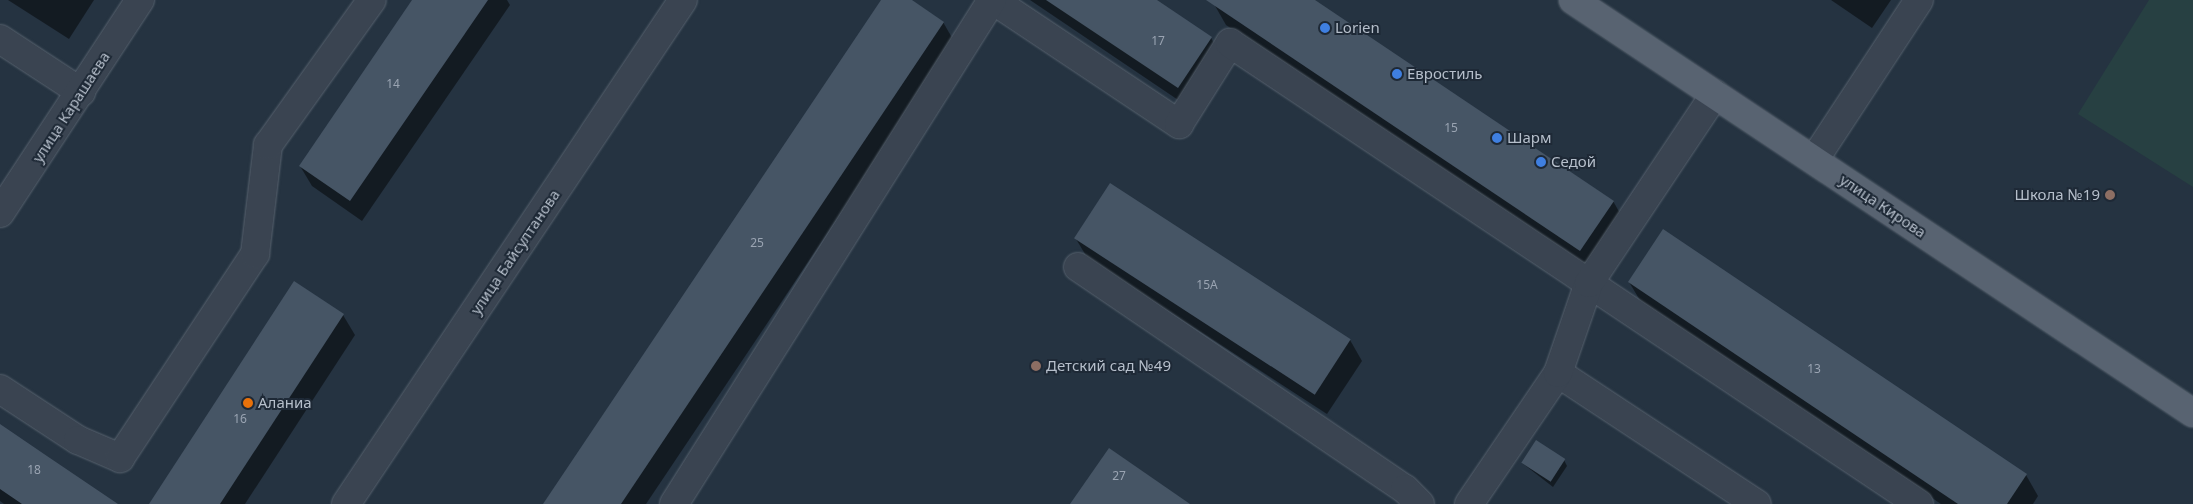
<!DOCTYPE html>
<html>
<head>
<meta charset="utf-8">
<style>
	body { margin:0 }
	#map { position:relative; width:2193px; height:504px; overflow:hidden; background:#253341; font-family:"Noto Sans",sans-serif }
	div>[style] { position:absolute }
	.green>* { inset:0; background:#274042 }
	.shadow>* { inset:0; background:#0007 }
	.building>* { inset:0; background:#465565; transform-origin:0 0 }
	.roads { filter:drop-shadow(0 0 1px #57626e) drop-shadow(0 0 1px #57626e) }
	.minor>* { height:28px; margin:-14px; padding:0 14px; transform-origin:14px; border-radius:14px; background:#3a4451 }
	.major>* { height:28px; margin:-14px; padding:0 14px; transform-origin:14px; border-radius:14px; background:#586371 }
	.dots>* { width:14px; height:14px; translate:-50% -50%; box-sizing:border-box; border:2px solid #1e2936; border-radius:50% }
	span { translate:-50% -50%; white-space:nowrap; text-align:center; line-height:1.15; -webkit-text-stroke:4px #1e2936; paint-order:stroke }
	.number-label { font-size:12px; color:#9aa4b2 }
	.number-label span { -webkit-text-stroke-width:0 }
	.poi-label { font-size:15px; color:#b6bfcb }
	.left { translate:0 -50%; text-align:left }
	.right { translate:-100% -50%; text-align:right }
	.street-label { font-size:15px; color:#b6bfcb }
</style>
</head>
<body>
<div id="map">
	<div class="green">
		<div style="clip-path:polygon(2149px 0,2193px 0,2193px 187px,2078px 114px)"></div>
	</div>
	<div class="shadow">
		<div style="clip-path:polygon(8px 0,94px 0,69px 39px)"></div>
		<div style="clip-path:polygon(413px 0,507px 0,510px 5px,362px 221px,312px 186px,300px 166px)"></div>
		<div style="clip-path:polygon(883px 0,909px 0,943px 22px,955px 43px,646px 504px,545px 504px)"></div>
		<div style="clip-path:polygon(1030px 0,1155px 0,1211px 38px,1223px 58px,1190px 108px)"></div>
		<div style="clip-path:polygon(1217px 0,1313px 0,1613px 201px,1625px 222px,1593px 271px,1226px 25px,1214px 4px)"></div>
		<div style="clip-path:polygon(1831px 0,1891px 0,1872px 28px)"></div>
		<div style="clip-path:polygon(1663px 231px,2026px 475px,2038px 496px,2033px 504px,1941px 504px,1641px 302px,1629px 282px)"></div>
		<div style="clip-path:polygon(1076px 239px,1350px 340px,1362px 361px,1327px 414px,1088px 259px)"></div>
		<div style="clip-path:polygon(343px 315px,355px 335px,245px 504px,154px 504px)"></div>
		<div style="clip-path:polygon(0 425px,116px 504px,4px 504px,0 501px)"></div>
		<div style="clip-path:polygon(1564px 460px,1567px 466px,1553px 487px,1522px 463px)"></div>
	</div>
	<div class="building">
		<div style="clip-path:polygon(412px 0,488px 0,350px 201px,299px 166px)"></div>
		<div style="clip-path:polygon(881px 0,912px 0,944px 22px,621px 504px,543px 504px)"></div>
		<div style="clip-path:polygon(1046px 0,1157px 0,1212px 37px,1178px 88px)"></div>
		<div style="clip-path:polygon(1206px 0,1315px 0,1614px 201px,1580px 251px)"></div>
		<div style="left:1110px;top:183px;width:287px;height:66px;rotate:33deg"></div>
		<div style="clip-path:polygon(1663px 229px,2027px 474px,2007px 504px,1958px 504px,1628px 282px)"></div>
		<div style="clip-path:polygon(294px 281px,344px 314px,220px 504px,149px 504px)"></div>
		<div style="clip-path:polygon(0 424px,44px 454px,118px 504px,22px 504px,0 489px)"></div>
		<div style="left:1536px;top:440px;width:35px;height:27px;rotate:33deg"></div>
		<div style="clip-path:polygon(1109px 448px,1190px 504px,1070px 504px)"></div>
	</div>
	<div class="roads">
		<div class="minor">
			<div style="left:993px;top:0;width:224px;rotate:33.7deg"></div>
			<div style="left:1179px;top:124px;width:96px;rotate:-57.8deg"></div>
			<div style="left:1230px;top:43px;width:829px;rotate:33.79deg"></div>
			<div style="left:0;top:39px;width:97px;rotate:33.2deg"></div>
			<div style="left:1814px;top:160px;width:191px;rotate:-56.7deg"></div>
			<div style="left:0;top:213px;width:255px;rotate:-56.7deg"></div>
			<div style="left:1078px;top:267px;width:395px;rotate:34.2deg"></div>
			<div style="left:1405px;top:489px;width:21px;rotate:45deg"></div>
			<div style="left:1558px;top:373px;width:238px;rotate:33.4deg"></div>
			<div style="left:0;top:389px;width:93px;rotate:33.2deg"></div>
			<div style="left:78px;top:440px;width:46px;rotate:23.2deg"></div>
			<div style="left:120px;top:458px;width:245px;rotate:-56.5deg"></div>
			<div style="left:255px;top:254px;width:110px;rotate:-83.2deg"></div>
			<div style="left:268px;top:145px;width:178px;rotate:-54.4deg"></div>
			<div style="left:346px;top:504px;width:606px;rotate:-56.23deg"></div>
			<div style="left:674px;top:504px;width:596px;rotate:-57.75deg"></div>
			<div style="left:1469px;top:504px;width:158px;rotate:-55.8deg"></div>
			<div style="left:1558px;top:373px;width:95px;rotate:-71deg"></div>
			<div style="left:1589px;top:283px;width:227px;rotate:-56.3deg"></div>
		</div>
		<div class="major">
			<div style="left:1573px;top:0;width:745px;rotate:33.67deg"></div>
		</div>
	</div>
	<div class="dots">
		<div style="left:1325px;top:28px;background:#3f7fe0"></div>
		<div style="left:1397px;top:74px;background:#3f7fe0"></div>
		<div style="left:1497px;top:138px;background:#3f7fe0"></div>
		<div style="left:1541px;top:162px;background:#3f7fe0"></div>
		<div style="left:2110px;top:195px;background:#8d6e63"></div>
		<div style="left:1036px;top:366px;background:#8d6e63"></div>
		<div style="left:248px;top:403px;background:#e8710a"></div>
	</div>
	<div class="number-label">
		<span style="left:1158px;top:41px">17</span>
		<span style="left:393px;top:84px">14</span>
		<span style="left:1451px;top:128px">15</span>
		<span style="left:757px;top:243px">25</span>
		<span style="left:1207px;top:285px">15А</span>
		<span style="left:1814px;top:369px">13</span>
		<span style="left:240px;top:419px">16</span>
		<span style="left:34px;top:470px">18</span>
		<span style="left:1119px;top:476px">27</span>
	</div>
	<div class="poi-label">
		<span class="left" style="left:1335px;top:28px">Lorien</span>
		<span class="left" style="left:1407px;top:74px">Евростиль</span>
		<span class="left" style="left:1507px;top:138px">Шарм</span>
		<span class="left" style="left:1551px;top:162px">Седой</span>
		<span class="right" style="left:2100px;top:195px">Школа №19</span>
		<span class="left" style="left:1046px;top:366px">Детский сад №49</span>
		<span class="left" style="left:258px;top:403px">Аланиа</span>
	</div>
	<div class="street-label">
		<span style="left:71px;top:107px;rotate:-57deg">улица Карашаева</span>
		<span style="left:1883px;top:206px;rotate:34deg">улица Кирова</span>
		<span style="left:515px;top:252px;rotate:-56deg">улица Байсултанова</span>
	</div>
</div>
</body>
</html>
